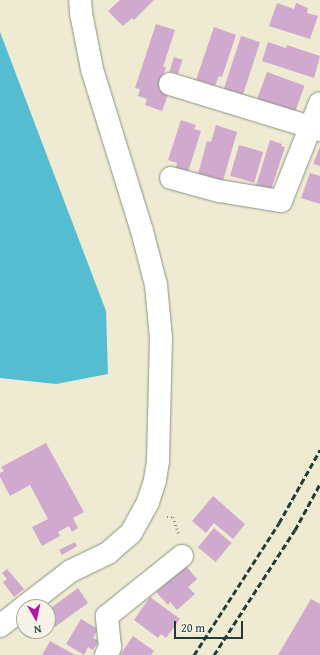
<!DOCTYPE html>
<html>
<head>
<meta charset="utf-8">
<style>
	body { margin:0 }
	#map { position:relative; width:320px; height:655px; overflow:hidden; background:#efead2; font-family:"Gentium Book Plus",serif }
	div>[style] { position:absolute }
	.water>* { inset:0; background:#55bdd2 }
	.building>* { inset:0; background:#d0aace; transform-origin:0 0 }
	.path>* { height:2.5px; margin-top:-1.25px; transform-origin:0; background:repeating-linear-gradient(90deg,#879483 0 1px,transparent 0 4px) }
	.roads { filter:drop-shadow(0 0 1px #879483) drop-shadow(0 0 1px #879483) }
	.minor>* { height:22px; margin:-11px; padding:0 11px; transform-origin:11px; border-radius:11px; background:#fff }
	.rail>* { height:3px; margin-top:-1.5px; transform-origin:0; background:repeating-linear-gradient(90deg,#1f3d34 0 6px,transparent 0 9px) }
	span { translate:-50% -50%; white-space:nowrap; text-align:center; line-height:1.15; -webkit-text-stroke:4px #f7f3e8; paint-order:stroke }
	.north { position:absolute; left:16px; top:599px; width:40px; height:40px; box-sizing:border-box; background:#f7f3e8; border:1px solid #a1aaa0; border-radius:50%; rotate:171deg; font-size:11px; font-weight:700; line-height:16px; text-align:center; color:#1f3d34 }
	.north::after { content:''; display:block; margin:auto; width:14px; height:18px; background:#b5179e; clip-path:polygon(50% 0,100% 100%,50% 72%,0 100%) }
	.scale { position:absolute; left:174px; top:621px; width:69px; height:18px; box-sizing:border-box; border:2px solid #1f3d34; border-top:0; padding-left:5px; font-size:12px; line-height:14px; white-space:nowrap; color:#1f3d34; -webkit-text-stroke:3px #f7f3e8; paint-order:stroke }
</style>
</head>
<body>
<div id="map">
	<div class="water">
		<div style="clip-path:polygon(0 32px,106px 311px,108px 374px,56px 384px,0 378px)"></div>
	</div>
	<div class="building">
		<div style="clip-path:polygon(120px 0,154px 0,134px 20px,132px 18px,123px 26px,108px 11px)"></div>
		<div style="clip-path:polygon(277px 3px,294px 9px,296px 3px,308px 8px,307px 13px,318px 16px,310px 39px,269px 26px)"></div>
		<div style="clip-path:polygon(156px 24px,175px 30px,163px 67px,166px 67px,159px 89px,169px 92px,162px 111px,145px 105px,147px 99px,138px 96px,140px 89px,135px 88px)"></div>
		<div style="clip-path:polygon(214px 27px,236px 35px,222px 77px,219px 76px,215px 86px,196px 80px)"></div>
		<div style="left:241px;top:36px;width:20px;height:56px;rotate:18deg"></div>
		<div style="clip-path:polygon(268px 42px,286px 48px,287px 45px,320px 56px,314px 78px,262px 61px)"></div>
		<div style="left:174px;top:57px;width:9px;height:15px;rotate:18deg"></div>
		<div style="left:267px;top:72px;width:40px;height:30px;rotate:20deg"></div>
		<div style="clip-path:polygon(181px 120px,196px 125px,194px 129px,201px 131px,188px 172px,176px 168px,177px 163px,168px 160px)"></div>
		<div style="clip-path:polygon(216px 125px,237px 132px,223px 181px,198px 174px,207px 141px,211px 142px)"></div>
		<div style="clip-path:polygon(270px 140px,282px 144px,281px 146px,285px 147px,271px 190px,256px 186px)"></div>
		<div style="left:239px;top:145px;width:25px;height:32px;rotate:16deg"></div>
		<div style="clip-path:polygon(320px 147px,320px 166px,313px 164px)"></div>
		<div style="clip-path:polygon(310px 173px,320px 176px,320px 204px,301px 198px)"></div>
		<div style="clip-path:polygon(46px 443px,84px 512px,73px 518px,78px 528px,72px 532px,69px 526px,58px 532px,60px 536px,42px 546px,32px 527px,48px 519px,30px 485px,10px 496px,0 477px,0 473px,4px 471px,1px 467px)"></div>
		<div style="clip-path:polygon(213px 496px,245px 524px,233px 539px,214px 523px,206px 533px,192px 521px)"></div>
		<div style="left:214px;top:528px;width:23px;height:25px;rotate:40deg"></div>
		<div style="clip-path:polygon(75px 542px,77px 546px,62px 555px,59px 550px)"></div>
		<div style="clip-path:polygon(186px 566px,197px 579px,188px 587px,195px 594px,177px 610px,170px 602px,168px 605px,156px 592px)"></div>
		<div style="clip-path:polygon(7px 569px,24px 589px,14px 597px,3px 582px,7px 579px,2px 573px)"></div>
		<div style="clip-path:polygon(78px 588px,88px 603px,48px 632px,48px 610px)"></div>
		<div style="clip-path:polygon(150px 597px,180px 619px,166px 638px,161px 634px,158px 638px,134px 620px)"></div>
		<div style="clip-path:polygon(311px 599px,320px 604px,320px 655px,278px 655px)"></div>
		<div style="clip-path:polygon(81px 619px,98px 629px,93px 638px,99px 641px,93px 650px,88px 647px,84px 655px,66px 644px)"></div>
		<div style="clip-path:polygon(133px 636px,154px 651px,151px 655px,120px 655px)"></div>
		<div style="clip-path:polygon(50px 641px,75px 655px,42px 655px)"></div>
	</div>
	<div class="path">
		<div style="left:167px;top:517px;width:6px"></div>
		<div style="left:173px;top:517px;width:18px;rotate:71deg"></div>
	</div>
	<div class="roads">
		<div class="minor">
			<div style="left:170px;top:84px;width:157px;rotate:17deg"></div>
			<div style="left:171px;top:178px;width:50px;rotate:15.2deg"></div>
			<div style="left:219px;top:191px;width:63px;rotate:9.2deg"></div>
			<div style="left:281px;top:201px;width:105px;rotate:-68.3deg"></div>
			<div style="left:24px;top:607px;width:59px;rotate:-37.5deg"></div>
			<div style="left:71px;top:571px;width:41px;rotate:-25.9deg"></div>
			<div style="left:108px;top:553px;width:30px;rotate:-41deg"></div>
			<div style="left:131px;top:533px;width:35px;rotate:-61deg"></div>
			<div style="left:148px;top:502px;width:23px;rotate:-72deg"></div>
			<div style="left:155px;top:480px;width:20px;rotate:-81deg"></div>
			<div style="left:158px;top:460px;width:122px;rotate:-88.6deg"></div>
			<div style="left:161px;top:338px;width:53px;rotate:-95.4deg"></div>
			<div style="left:156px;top:285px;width:56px;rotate:-104.5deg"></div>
			<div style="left:142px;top:231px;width:170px;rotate:-107.2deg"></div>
			<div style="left:92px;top:69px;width:57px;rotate:-101.1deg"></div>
			<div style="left:81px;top:13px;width:13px;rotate:-94deg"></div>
			<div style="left:0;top:626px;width:31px;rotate:-38deg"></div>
			<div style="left:106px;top:655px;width:9px;rotate:-63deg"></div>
			<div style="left:110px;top:647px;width:31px;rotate:-96deg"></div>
			<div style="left:107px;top:616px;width:96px;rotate:-38.7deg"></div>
		</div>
	</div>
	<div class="rail">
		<div style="left:194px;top:655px;width:157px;rotate:-57.2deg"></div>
		<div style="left:279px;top:523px;width:84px;rotate:-60.7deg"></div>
		<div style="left:214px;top:655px;width:149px;rotate:-57.1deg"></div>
		<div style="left:295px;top:530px;width:52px;rotate:-61.5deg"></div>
	</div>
	<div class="north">N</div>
	<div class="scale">20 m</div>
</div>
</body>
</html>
